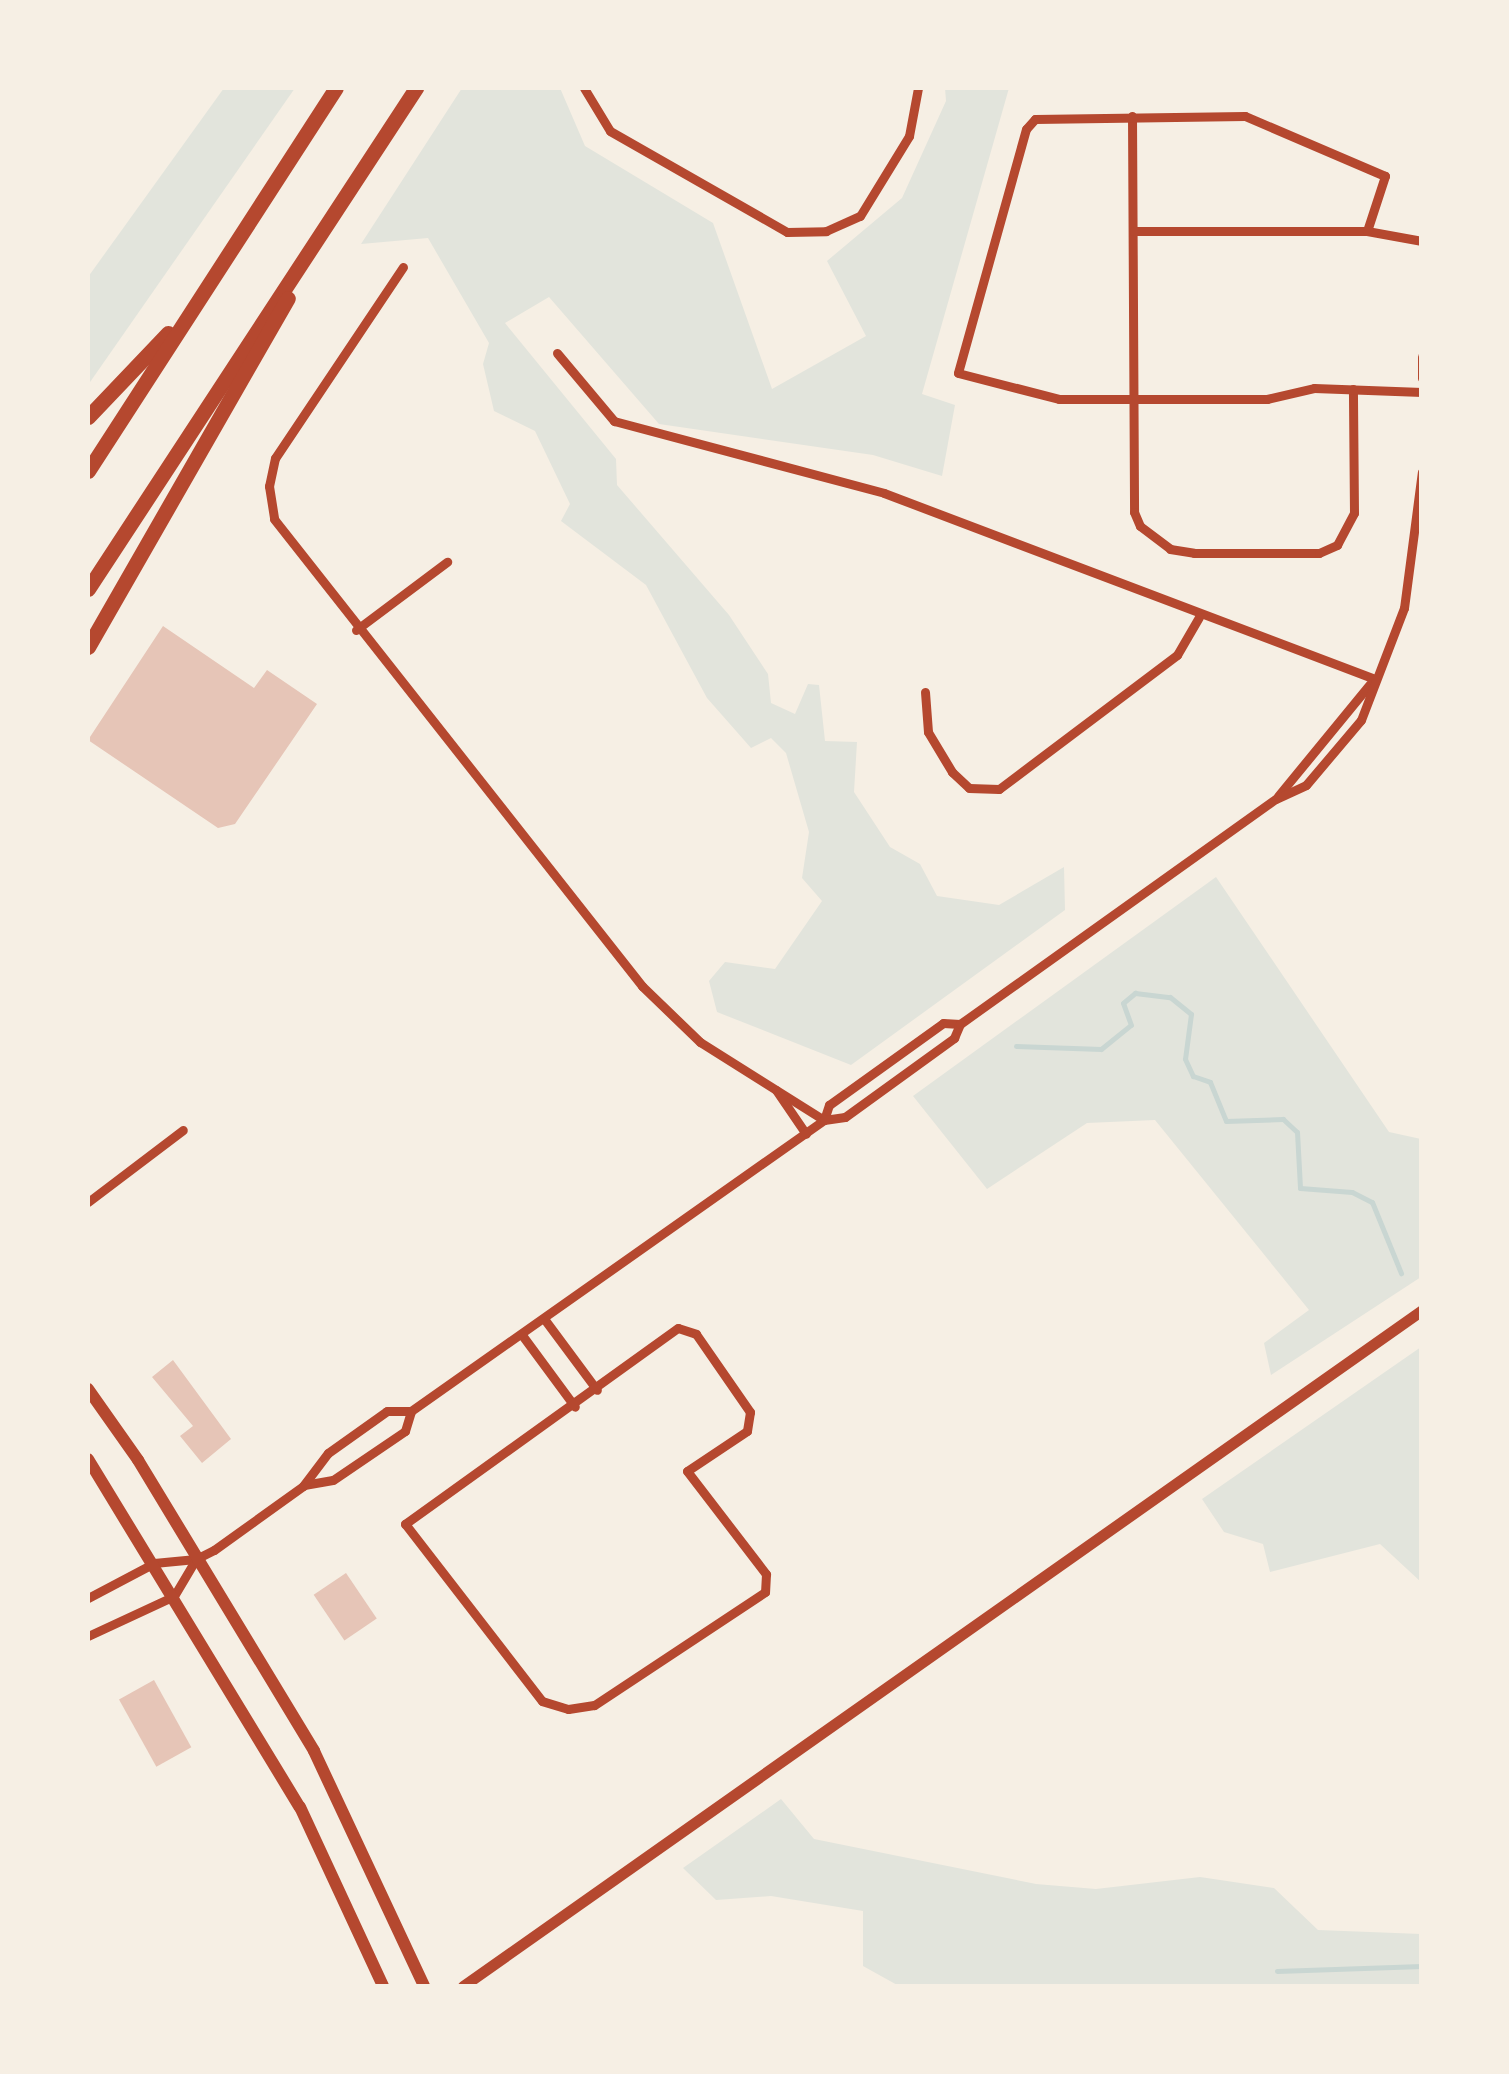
<!DOCTYPE html>
<html>
<head>
<meta charset="utf-8">
<style>
	body { margin:0 }
	#map { position:relative; width:1509px; height:2074px; overflow:hidden; background:#f6efe4; font-family:Literata,serif }
	div>[style] { position:absolute }
	.green>* { inset:0; background:#e2e4dc }
	.stream>* { height:5px; margin:-2.5px; padding:0 2.5px; transform-origin:2.5px; border-radius:2.5px; background:#c9d6d2 }
	.building>* { inset:0; background:#e6c5b7; transform-origin:0 0 }
	.minor>* { height:9px; margin:-4.5px; padding:0 4.5px; transform-origin:4.5px; border-radius:4.5px; background:#b5482f }
	.tertiary>* { height:11px; margin:-5.5px; padding:0 5.5px; transform-origin:5.5px; border-radius:5.5px; background:#b5482f }
	.secondary>* { height:12px; margin:-6px; padding:0 6px; transform-origin:6px; border-radius:6px; background:#b5482f }
	.trunk>* { height:15px; margin:-7.5px; padding:0 7.5px; transform-origin:7.5px; border-radius:7.5px; background:#b5482f }
	span { translate:-50% -50%; white-space:nowrap; text-align:center; line-height:1.15; -webkit-text-stroke:8px #f6efe4; paint-order:stroke }
	.frame { position:absolute; inset:0; border:90px solid #f6efe4; pointer-events:none }
</style>
</head>
<body>
<div id="map">
	<div class="green">
		<div style="clip-path:polygon(224px 88px,295px 88px,88px 385px,88px 277px)"></div>
		<div style="clip-path:polygon(462px 88px,560px 88px,585px 146px,713px 223px,772px 389px,866px 336px,827px 261px,902px 198px,946px 101px,945px 88px,1009px 88px,922px 394px,955px 405px,942px 476px,873px 455px,659px 424px,549px 297px,505px 323px,616px 459px,617px 485px,729px 615px,768px 674px,771px 703px,795px 714px,808px 684px,819px 685px,825px 741px,857px 742px,854px 792px,890px 847px,920px 864px,937px 896px,999px 905px,1064px 867px,1065px 910px,851px 1065px,717px 1012px,709px 981px,725px 962px,775px 969px,822px 901px,802px 878px,809px 832px,786px 753px,771px 738px,751px 748px,707px 698px,646px 585px,561px 521px,570px 504px,535px 431px,494px 411px,483px 364px,489px 343px,428px 238px,361px 244px)"></div>
		<div style="clip-path:polygon(1216px 877px,1389px 1132px,1421px 1139px,1421px 1277px,1271px 1375px,1264px 1343px,1309px 1310px,1155px 1120px,1087px 1123px,987px 1189px,913px 1096px)"></div>
		<div style="clip-path:polygon(1421px 1347px,1421px 1582px,1380px 1544px,1270px 1572px,1263px 1544px,1224px 1532px,1202px 1499px)"></div>
		<div style="clip-path:polygon(781px 1799px,814px 1839px,1036px 1884px,1096px 1889px,1200px 1877px,1274px 1888px,1318px 1930px,1421px 1934px,1421px 1986px,899px 1986px,863px 1966px,863px 1911px,771px 1896px,716px 1900px,683px 1868px)"></div>
	</div>
	<div class="stream">
		<div style="left:1016px;top:1046px;width:85px;rotate:2deg"></div>
		<div style="left:1101px;top:1049px;width:38px;rotate:-39deg"></div>
		<div style="left:1131px;top:1025px;width:23px;rotate:-110deg"></div>
		<div style="left:1123px;top:1003px;width:16px;rotate:-40deg"></div>
		<div style="left:1135px;top:993px;width:35px;rotate:7deg"></div>
		<div style="left:1170px;top:997px;width:27px;rotate:39deg"></div>
		<div style="left:1191px;top:1014px;width:45px;rotate:97.6deg"></div>
		<div style="left:1185px;top:1059px;width:19px;rotate:65deg"></div>
		<div style="left:1193px;top:1076px;width:18px;rotate:19deg"></div>
		<div style="left:1210px;top:1082px;width:42px;rotate:67.7deg"></div>
		<div style="left:1226px;top:1121px;width:57px;rotate:-2deg"></div>
		<div style="left:1283px;top:1119px;width:19px;rotate:43deg"></div>
		<div style="left:1297px;top:1132px;width:56px;rotate:86.9deg"></div>
		<div style="left:1300px;top:1188px;width:52px;rotate:4.4deg"></div>
		<div style="left:1352px;top:1192px;width:22px;rotate:27deg"></div>
		<div style="left:1372px;top:1202px;width:77px;rotate:67.8deg"></div>
		<div style="left:1277px;top:1971px;width:145px;rotate:-2deg"></div>
	</div>
	<div class="building">
		<div style="clip-path:polygon(163px 626px,254px 688px,267px 670px,317px 704px,235px 824px,218px 828px,88px 740px)"></div>
		<div style="clip-path:polygon(173px 1360px,231px 1439px,202px 1463px,180px 1436px,193px 1426px,152px 1377px)"></div>
		<div style="left:346px;top:1573px;width:55px;height:39px;rotate:56deg"></div>
		<div style="left:154px;top:1680px;width:77px;height:40px;rotate:61deg"></div>
	</div>
	<div class="minor">
		<div style="left:584px;top:88px;width:50px;rotate:58.8deg"></div>
		<div style="left:610px;top:131px;width:204px;rotate:29.7deg"></div>
		<div style="left:787px;top:232px;width:39px;rotate:-1deg"></div>
		<div style="left:826px;top:231px;width:37px;rotate:-24deg"></div>
		<div style="left:860px;top:216px;width:94px;rotate:-58.5deg"></div>
		<div style="left:909px;top:136px;width:49px;rotate:-79.4deg"></div>
		<div style="left:1132px;top:116px;width:396px;rotate:89.7deg"></div>
		<div style="left:1134px;top:512px;width:15px;rotate:67deg"></div>
		<div style="left:1140px;top:526px;width:38px;rotate:37deg"></div>
		<div style="left:1170px;top:549px;width:24px;rotate:9deg"></div>
		<div style="left:1194px;top:553px;width:125px"></div>
		<div style="left:1319px;top:553px;width:20px;rotate:-24deg"></div>
		<div style="left:1337px;top:545px;width:36px;rotate:-62deg"></div>
		<div style="left:1354px;top:513px;width:124px;rotate:-90.5deg"></div>
		<div style="left:1134px;top:231px;width:233px"></div>
		<div style="left:1422px;top:241px;width:56px;rotate:-169.7deg"></div>
		<div style="left:1367px;top:231px;width:58px;rotate:-71.9deg"></div>
		<div style="left:1385px;top:176px;width:152px;rotate:-156.8deg"></div>
		<div style="left:1245px;top:116px;width:210px;rotate:179.2deg"></div>
		<div style="left:1035px;top:119px;width:13px;rotate:132deg"></div>
		<div style="left:1026px;top:129px;width:253px;rotate:105.6deg"></div>
		<div style="left:958px;top:373px;width:104px;rotate:14.4deg"></div>
		<div style="left:1059px;top:399px;width:208px"></div>
		<div style="left:1267px;top:399px;width:48px;rotate:-13.2deg"></div>
		<div style="left:1314px;top:388px;width:108px;rotate:2.1deg"></div>
		<div style="left:403px;top:267px;width:230px;rotate:123.8deg"></div>
		<div style="left:275px;top:458px;width:29px;rotate:102deg"></div>
		<div style="left:269px;top:486px;width:33px;rotate:81deg"></div>
		<div style="left:274px;top:519px;width:595px;rotate:51.76deg"></div>
		<div style="left:642px;top:986px;width:81px;rotate:44deg"></div>
		<div style="left:700px;top:1042px;width:146px;rotate:32.2deg"></div>
		<div style="left:557px;top:353px;width:89px;rotate:50deg"></div>
		<div style="left:614px;top:421px;width:279px;rotate:14.9deg"></div>
		<div style="left:884px;top:493px;width:525px;rotate:20.75deg"></div>
		<div style="left:1422px;top:357px;width:21px;rotate:90deg"></div>
		<div style="left:356px;top:630px;width:114px;rotate:-36.8deg"></div>
		<div style="left:925px;top:692px;width:40px;rotate:85.7deg"></div>
		<div style="left:928px;top:732px;width:47px;rotate:59deg"></div>
		<div style="left:952px;top:772px;width:23px;rotate:43deg"></div>
		<div style="left:969px;top:788px;width:30px;rotate:2deg"></div>
		<div style="left:999px;top:789px;width:223px;rotate:-37deg"></div>
		<div style="left:1177px;top:655px;width:44px;rotate:-59.9deg"></div>
		<div style="left:1278px;top:796px;width:145px;rotate:-50.6deg"></div>
		<div style="left:776px;top:1090px;width:53px;rotate:55.7deg"></div>
		<div style="left:824px;top:1120px;width:16px;rotate:-72deg"></div>
		<div style="left:829px;top:1105px;width:140px;rotate:-35.7deg"></div>
		<div style="left:943px;top:1023px;width:17px;rotate:3deg"></div>
		<div style="left:88px;top:1202px;width:119px;rotate:-37.2deg"></div>
		<div style="left:545px;top:1320px;width:87px;rotate:53.4deg"></div>
		<div style="left:678px;top:1328px;width:19px;rotate:18deg"></div>
		<div style="left:696px;top:1334px;width:95px;rotate:55.3deg"></div>
		<div style="left:750px;top:1412px;width:19px;rotate:99deg"></div>
		<div style="left:747px;top:1431px;width:72px;rotate:146.3deg"></div>
		<div style="left:687px;top:1471px;width:130px;rotate:52.5deg"></div>
		<div style="left:766px;top:1574px;width:18px;rotate:93deg"></div>
		<div style="left:765px;top:1592px;width:205px;rotate:146.5deg"></div>
		<div style="left:594px;top:1705px;width:26px;rotate:171deg"></div>
		<div style="left:568px;top:1709px;width:27px;rotate:-163deg"></div>
		<div style="left:542px;top:1701px;width:224px;rotate:-127.7deg"></div>
		<div style="left:405px;top:1524px;width:336px;rotate:-35.7deg"></div>
		<div style="left:522px;top:1335px;width:89px;rotate:53.6deg"></div>
		<div style="left:304px;top:1485px;width:29px;rotate:-10deg"></div>
		<div style="left:333px;top:1480px;width:87px;rotate:-34.2deg"></div>
		<div style="left:405px;top:1431px;width:21px;rotate:-73deg"></div>
		<div style="left:88px;top:1598px;width:75px;rotate:-27.9deg"></div>
		<div style="left:154px;top:1563px;width:42px;rotate:-5.4deg"></div>
		<div style="left:196px;top:1559px;width:20px;rotate:-27deg"></div>
		<div style="left:214px;top:1550px;width:110px;rotate:-35.7deg"></div>
		<div style="left:303px;top:1486px;width:41px;rotate:-52.9deg"></div>
		<div style="left:328px;top:1453px;width:72px;rotate:-35.4deg"></div>
		<div style="left:387px;top:1411px;width:24px"></div>
		<div style="left:411px;top:1411px;width:505px;rotate:-35.17deg"></div>
		<div style="left:824px;top:1120px;width:21px;rotate:-8deg"></div>
		<div style="left:845px;top:1117px;width:135px;rotate:-35.9deg"></div>
		<div style="left:954px;top:1038px;width:15px;rotate:-67deg"></div>
		<div style="left:960px;top:1024px;width:388px;rotate:-35.5deg"></div>
		<div style="left:1276px;top:799px;width:33px;rotate:-25deg"></div>
		<div style="left:1306px;top:785px;width:85px;rotate:-49.8deg"></div>
		<div style="left:1361px;top:720px;width:120px;rotate:-69deg"></div>
		<div style="left:1404px;top:608px;width:137px;rotate:-82.5deg"></div>
		<div style="left:88px;top:1636px;width:95px;rotate:-24.9deg"></div>
		<div style="left:174px;top:1596px;width:43px;rotate:-59.3deg"></div>
	</div>
	<div class="tertiary">
		<div style="left:463px;top:1986px;width:1173px;rotate:-35.18deg"></div>
	</div>
	<div class="secondary">
		<div style="left:88px;top:1389px;width:87px;rotate:54.8deg"></div>
		<div style="left:138px;top:1460px;width:340px;rotate:58.8deg"></div>
		<div style="left:314px;top:1751px;width:259px;rotate:64.9deg"></div>
		<div style="left:88px;top:1459px;width:407px;rotate:58.7deg"></div>
		<div style="left:300px;top:1807px;width:197px;rotate:65.1deg"></div>
	</div>
	<div class="trunk">
		<div style="left:88px;top:417px;width:116px;rotate:-46.4deg"></div>
		<div style="left:88px;top:471px;width:456px;rotate:-57.1deg"></div>
		<div style="left:88px;top:589px;width:599px;rotate:-56.79deg"></div>
		<div style="left:88px;top:647px;width:402px;rotate:-60.2deg"></div>
	</div>
	<div class="frame"></div>
</div>
</body>
</html>
